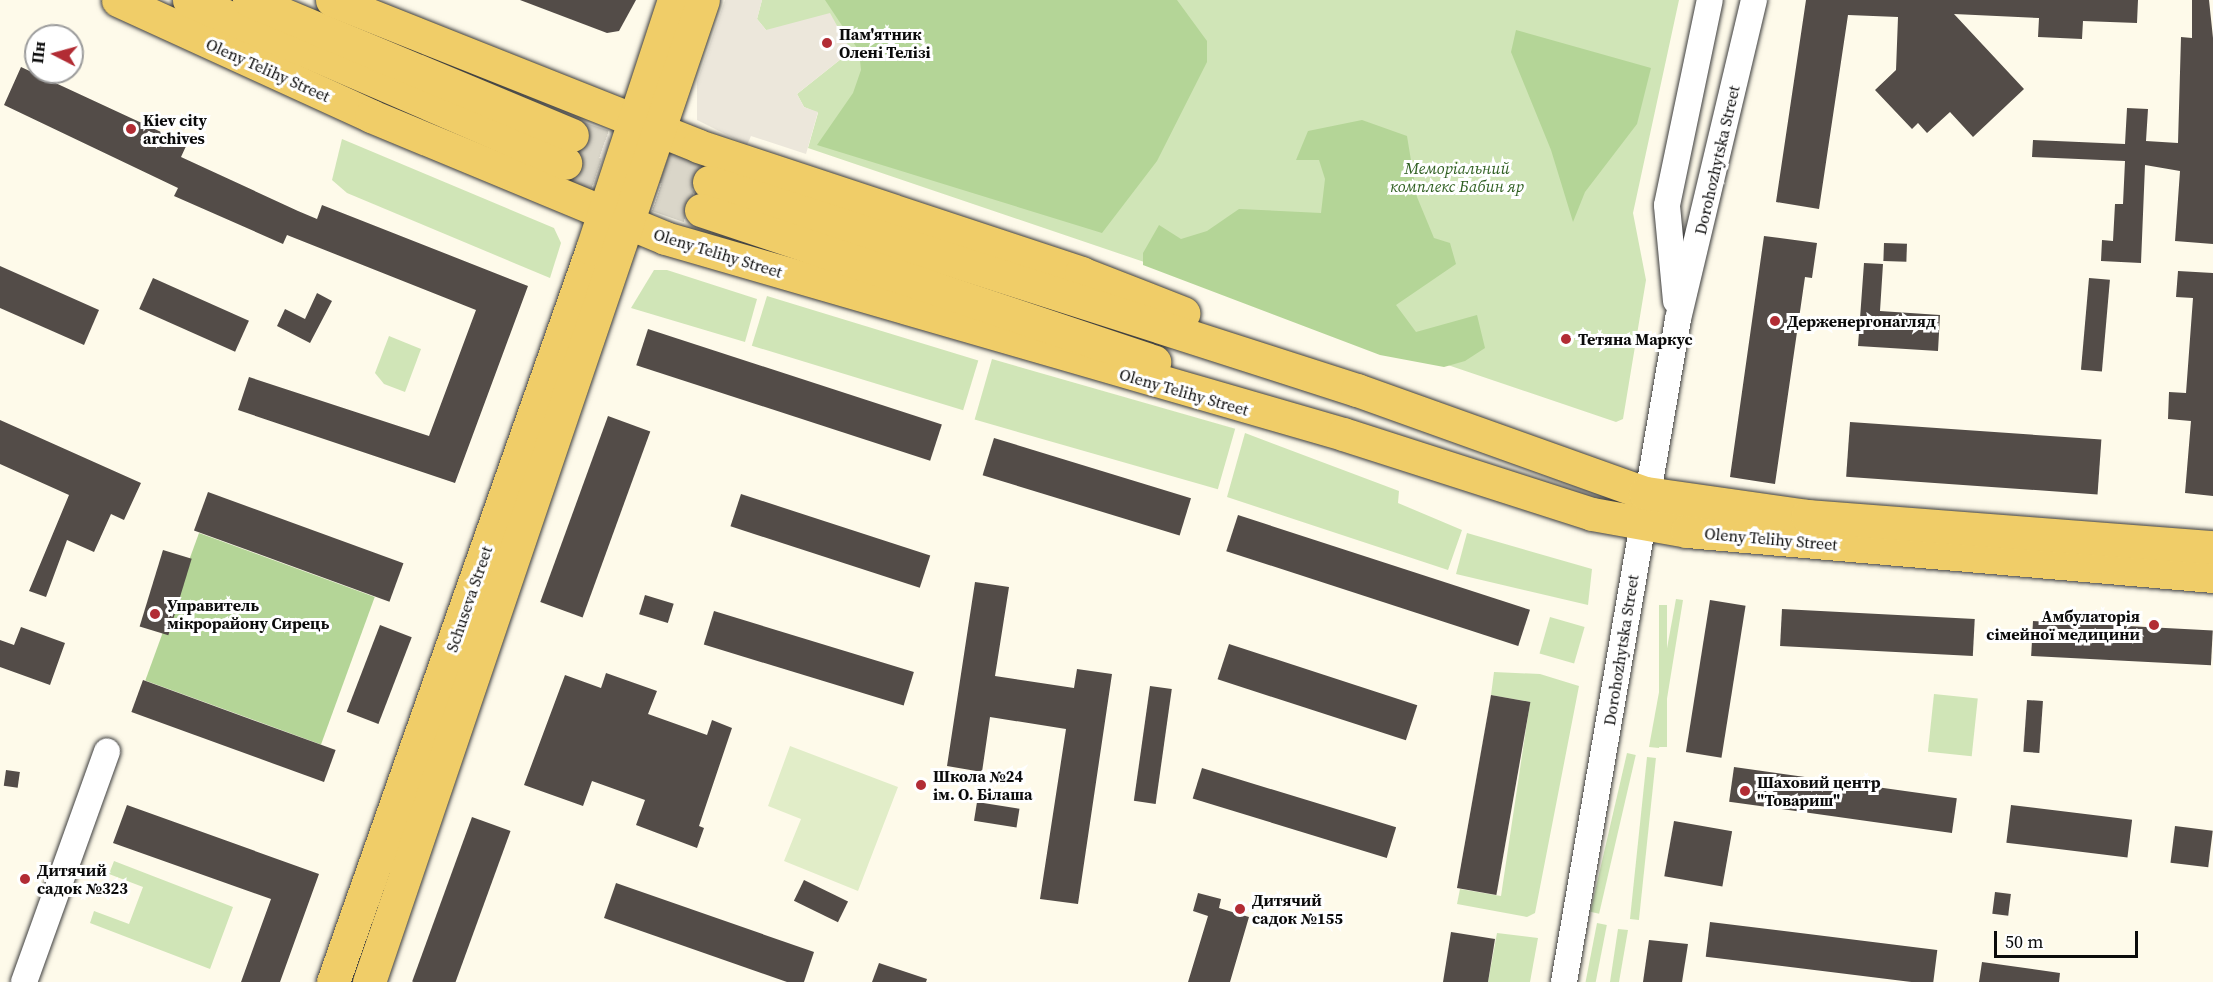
<!DOCTYPE html>
<html>
<head>
<meta charset="utf-8">
<style>
	body { margin:0 }
	#map { position:relative; width:2213px; height:982px; overflow:hidden; background:#fefaea; font-family:"Source Serif 4",serif }
	div>[style] { position:absolute }
	.green>* { inset:0; background:#d0e5b7; transform-origin:0 0 }
	.forest>* { inset:0; background:#b4d597; transform-origin:0 0 }
	.pitch>* { inset:0; background:#e1edc8 }
	.plaza>* { inset:0; background:#ece7db }
	.building>* { inset:0; background:#534c48; transform-origin:0 0 }
	.major-tunnel>* { height:33px; margin-top:-16.5px; transform-origin:0; background:repeating-linear-gradient(90deg,#dad6c9 0 33px,transparent 0 49px) }
	.roads { filter:drop-shadow(0 0 2px #3e3e3e) drop-shadow(0 0 2px #3e3e3e) }
	.minor>* { height:26px; margin:-13px; padding:0 13px; transform-origin:13px; border-radius:13px; background:#fff }
	.major>* { height:33px; margin:-16.5px; padding:0 16.5px; transform-origin:16.5px; border-radius:16.5px; background:#f0cd68 }
	.dots>* { width:16px; height:16px; translate:-50% -50%; box-sizing:border-box; border:3px solid #fff; border-radius:50% }
	span { translate:-50% -50%; white-space:nowrap; text-align:center; line-height:1.15; -webkit-text-stroke:6px #fff; paint-order:stroke }
	.poi-label { font-size:16px; color:#0b0b0b; font-weight:700 }
	.left { translate:0 -50%; text-align:left }
	.right { translate:-100% -50%; text-align:right }
	.street-label { font-size:16px; color:#0b0b0b }
	.park-label { font-size:16px; color:#2e5e20; font-style:italic }
	.north { position:absolute; left:24px; top:24px; width:60px; height:60px; box-sizing:border-box; background:#fff; border:2px solid #9d9d9d; border-radius:50%; rotate:276deg; font-size:16px; font-weight:700; line-height:24px; text-align:center; color:#0b0b0b }
	.north::after { content:''; display:block; margin:auto; width:21px; height:27px; background:#b22c34; clip-path:polygon(50% 0,100% 100%,50% 72%,0 100%) }
	.scale { position:absolute; left:1994px; top:931px; width:144px; height:27px; box-sizing:border-box; border:3px solid #0b0b0b; border-top:0; padding-left:8px; font-size:18px; line-height:21px; white-space:nowrap; color:#0b0b0b; -webkit-text-stroke:4px #fff; paint-order:stroke }
</style>
</head>
<body>
<div id="map">
	<div class="green">
		<div style="clip-path:polygon(762px 0,1679px 0,1633px 213px,1646px 280px,1623px 419px,1616px 422px,808px 148px,818px 113px,804px 107px,797px 94px,851px 51px,766px 30px,757px 19px)"></div>
		<div style="clip-path:polygon(342px 139px,554px 228px,561px 243px,550px 278px,347px 193px,332px 180px)"></div>
		<div style="clip-path:polygon(654px 270px,667px 270px,757px 299px,745px 342px,631px 308px)"></div>
		<div style="left:767px;top:296px;width:221px;height:52px;rotate:17deg"></div>
		<div style="clip-path:polygon(389px 336px,421px 349px,405px 392px,384px 384px,375px 373px)"></div>
		<div style="left:992px;top:359px;width:253px;height:63px;rotate:16deg"></div>
		<div style="clip-path:polygon(1245px 433px,1399px 491px,1398px 503px,1462px 530px,1448px 570px,1227px 497px)"></div>
		<div style="clip-path:polygon(1467px 533px,1592px 569px,1588px 605px,1456px 574px)"></div>
		<div style="clip-path:polygon(1676px 599px,1683px 600px,1659px 748px,1649px 747px)"></div>
		<div style="left:1659px;top:605px;width:8px;height:142px"></div>
		<div style="left:1550px;top:617px;width:36px;height:38px;rotate:16deg"></div>
		<div style="clip-path:polygon(1494px 672px,1540px 674px,1579px 686px,1535px 913px,1527px 917px,1457px 904px,1460px 889px,1501px 896px,1530px 702px,1491px 695px)"></div>
		<div style="left:1934px;top:694px;width:44px;height:58px;rotate:6deg"></div>
		<div style="left:1627px;top:753px;width:9px;height:163px;rotate:13deg"></div>
		<div style="left:1647px;top:757px;width:9px;height:163px;rotate:6deg"></div>
		<div style="clip-path:polygon(114px 861px,233px 907px,210px 969px,90px 923px,94px 911px,129px 924px,143px 887px,109px 874px)"></div>
		<div style="left:1597px;top:923px;width:10px;height:60px;rotate:11deg"></div>
		<div style="clip-path:polygon(1618px 929px,1628px 930px,1619px 982px,1610px 982px)"></div>
		<div style="clip-path:polygon(1497px 933px,1538px 938px,1530px 982px,1488px 982px)"></div>
	</div>
	<div class="forest">
		<div style="clip-path:polygon(825px 0,1177px 0,1207px 41px,1207px 62px,1157px 161px,1102px 233px,817px 145px,853px 93px,861px 70px,859px 51px)"></div>
		<div style="clip-path:polygon(1516px 30px,1651px 68px,1637px 124px,1585px 192px,1573px 222px,1551px 150px,1511px 52px)"></div>
		<div style="clip-path:polygon(1362px 120px,1407px 136px,1417px 197px,1434px 238px,1450px 243px,1456px 264px,1396px 305px,1416px 332px,1477px 315px,1485px 348px,1465px 361px,1444px 367px,1380px 355px,1143px 265px,1143px 253px,1159px 225px,1181px 239px,1207px 231px,1239px 209px,1321px 213px,1325px 179px,1319px 160px,1296px 160px,1308px 131px)"></div>
		<div style="left:199px;top:533px;width:187px;height:157px;rotate:20deg"></div>
	</div>
	<div class="pitch">
		<div style="clip-path:polygon(790px 746px,898px 787px,858px 891px,784px 861px,801px 819px,768px 806px)"></div>
	</div>
	<div class="plaza">
		<div style="clip-path:polygon(725px 0,762px 0,757px 19px,766px 30px,830px 13px,851px 51px,797px 94px,804px 107px,818px 112px,806px 154px,751px 136px,747px 145px,697px 120px,697px 82px)"></div>
		<div style="clip-path:polygon(594px 128px,607px 132px,610px 140px,595px 184px,588px 185px,577px 182px)"></div>
		<div style="clip-path:polygon(681px 159px,701px 166px,683px 221px,656px 205px,671px 162px)"></div>
	</div>
	<div class="building">
		<div style="clip-path:polygon(520px 0,636px 0,619px 31px,607px 33px)"></div>
		<div style="clip-path:polygon(1806px 0,2138px 0,2137px 23px,2083px 21px,2082px 39px,2038px 37px,2039px 18px,1954px 14px,2024px 89px,1973px 137px,1950px 112px,1927px 133px,1918px 123px,1912px 129px,1875px 90px,1896px 70px,1898px 17px,1848px 15px,1819px 209px,1776px 202px)"></div>
		<div style="clip-path:polygon(2192px 0,2209px 0,2213px 38px,2213px 244px,2175px 241px,2180px 171px,2145px 165px,2141px 263px,2101px 261px,2102px 240px,2113px 241px,2115px 204px,2123px 204px,2125px 161px,2032px 157px,2033px 140px,2125px 144px,2127px 108px,2148px 109px,2146px 141px,2178px 143px,2181px 37px,2192px 38px)"></div>
		<div style="clip-path:polygon(21px 67px,187px 144px,181px 157px,298px 211px,317px 219px,322px 205px,528px 286px,455px 483px,238px 410px,249px 377px,429px 436px,476px 310px,287px 235px,283px 244px,174px 196px,178px 188px,4px 105px)"></div>
		<div style="clip-path:polygon(1764px 236px,1817px 243px,1812px 278px,1805px 277px,1775px 484px,1730px 477px)"></div>
		<div style="left:1884px;top:243px;width:23px;height:18px;rotate:2deg"></div>
		<div style="clip-path:polygon(1864px 263px,1883px 264px,1880px 311px,1940px 315px,1938px 351px,1858px 346px)"></div>
		<div style="clip-path:polygon(0 266px,99px 310px,84px 345px,0 308px)"></div>
		<div style="clip-path:polygon(2178px 271px,2213px 273px,2213px 496px,2185px 493px,2191px 421px,2168px 419px,2169px 392px,2186px 393px,2193px 298px,2176px 297px)"></div>
		<div style="left:153px;top:278px;width:105px;height:34px;rotate:24deg"></div>
		<div style="left:2089px;top:278px;width:21px;height:92px;rotate:5deg"></div>
		<div style="clip-path:polygon(317px 293px,332px 301px,310px 343px,277px 326px,285px 309px,305px 319px)"></div>
		<div style="left:648px;top:329px;width:309px;height:38px;rotate:18deg"></div>
		<div style="left:608px;top:416px;width:45px;height:198px;rotate:20deg"></div>
		<div style="clip-path:polygon(0 420px,141px 483px,124px 520px,111px 514px,94px 552px,67px 540px,46px 597px,29px 591px,69px 495px,0 464px)"></div>
		<div style="left:1850px;top:422px;width:252px;height:55px;rotate:4deg"></div>
		<div style="left:994px;top:438px;width:206px;height:39px;rotate:17deg"></div>
		<div style="left:208px;top:492px;width:208px;height:41px;rotate:20deg"></div>
		<div style="left:741px;top:494px;width:199px;height:34px;rotate:18deg"></div>
		<div style="left:1238px;top:515px;width:307px;height:38px;rotate:18deg"></div>
		<div style="left:163px;top:550px;width:30px;height:80px;rotate:17deg"></div>
		<div style="clip-path:polygon(975px 582px,1009px 587px,995px 676px,1074px 688px,1077px 669px,1112px 674px,1078px 904px,1040px 899px,1066px 729px,990px 717px,982px 772px,947px 766px)"></div>
		<div style="left:645px;top:595px;width:30px;height:20px;rotate:17deg"></div>
		<div style="left:1710px;top:600px;width:36px;height:154px;rotate:9deg"></div>
		<div style="left:1782px;top:609px;width:193px;height:37px;rotate:3deg"></div>
		<div style="left:714px;top:611px;width:209px;height:35px;rotate:17deg"></div>
		<div style="left:2033px;top:621px;width:180px;height:35px;rotate:3deg"></div>
		<div style="left:380px;top:625px;width:34px;height:93px;rotate:21deg"></div>
		<div style="clip-path:polygon(21px 627px,65px 643px,50px 685px,0 667px,0 640px,14px 645px)"></div>
		<div style="left:1229px;top:644px;width:198px;height:37px;rotate:18deg"></div>
		<div style="clip-path:polygon(606px 673px,657px 691px,648px 714px,707px 735px,712px 720px,732px 728px,699px 826px,704px 828px,697px 848px,636px 825px,645px 800px,592px 781px,583px 806px,524px 785px,565px 675px,601px 688px)"></div>
		<div style="left:143px;top:680px;width:205px;height:34px;rotate:20deg"></div>
		<div style="left:1150px;top:686px;width:22px;height:116px;rotate:8deg"></div>
		<div style="left:1491px;top:695px;width:40px;height:196px;rotate:10deg"></div>
		<div style="left:2027px;top:700px;width:16px;height:52px;rotate:4deg"></div>
		<div style="left:1734px;top:767px;width:225px;height:35px;rotate:8deg"></div>
		<div style="left:1202px;top:768px;width:203px;height:32px;rotate:17deg"></div>
		<div style="left:6px;top:770px;width:14px;height:16px;rotate:8deg"></div>
		<div style="left:977px;top:802px;width:43px;height:19px;rotate:9deg"></div>
		<div style="clip-path:polygon(127px 805px,319px 874px,280px 982px,241px 982px,271px 899px,113px 843px)"></div>
		<div style="left:2011px;top:805px;width:122px;height:38px;rotate:7deg"></div>
		<div style="left:472px;top:817px;width:41px;height:175px;rotate:20deg"></div>
		<div style="left:1674px;top:821px;width:59px;height:56px;rotate:10deg"></div>
		<div style="left:2175px;top:826px;width:38px;height:37px;rotate:7deg"></div>
		<div style="left:804px;top:880px;width:49px;height:23px;rotate:26deg"></div>
		<div style="clip-path:polygon(616px 883px,814px 952px,804px 982px,787px 982px,604px 918px)"></div>
		<div style="left:1995px;top:892px;width:16px;height:22px;rotate:7deg"></div>
		<div style="clip-path:polygon(1198px 893px,1221px 899px,1219px 908px,1249px 917px,1230px 982px,1188px 982px,1208px 916px,1193px 911px)"></div>
		<div style="left:1710px;top:922px;width:229px;height:35px;rotate:7deg"></div>
		<div style="clip-path:polygon(1451px 932px,1495px 939px,1488px 982px,1443px 982px)"></div>
		<div style="clip-path:polygon(1649px 940px,1688px 944px,1682px 982px,1643px 982px)"></div>
		<div style="clip-path:polygon(1982px 962px,2060px 973px,2059px 982px,1979px 982px)"></div>
		<div style="clip-path:polygon(879px 963px,927px 979px,926px 982px,872px 982px)"></div>
	</div>
	<div class="major-tunnel">
		<div style="left:572px;top:135px;width:145px;rotate:18.9deg"></div>
		<div style="left:565px;top:163px;width:144px;rotate:19.1deg"></div>
	</div>
	<div class="roads">
		<div class="minor">
			<div style="left:1676px;top:301px;width:96px;rotate:-95.4deg"></div>
			<div style="left:1667px;top:205px;width:209px;rotate:-78.2deg"></div>
			<div style="left:24px;top:982px;width:245px;rotate:-70.2deg"></div>
			<div style="left:1564px;top:982px;width:673px;rotate:-80.24deg"></div>
			<div style="left:1678px;top:319px;width:328px;rotate:-76.6deg"></div>
		</div>
		<div class="major">
			<div style="left:118px;top:0;width:278px;rotate:24.6deg"></div>
			<div style="left:371px;top:116px;width:318px;rotate:22.5deg"></div>
			<div style="left:665px;top:238px;width:706px;rotate:16.12deg"></div>
			<div style="left:1343px;top:434px;width:262px;rotate:17.8deg"></div>
			<div style="left:1592px;top:514px;width:97px;rotate:10.1deg"></div>
			<div style="left:1687px;top:531px;width:528px;rotate:4.89deg"></div>
			<div style="left:189px;top:0;width:410px;rotate:23.4deg"></div>
			<div style="left:249px;top:0;width:350px;rotate:22.7deg"></div>
			<div style="left:332px;top:0;width:394px;rotate:21.7deg"></div>
			<div style="left:698px;top:146px;width:404px;rotate:18.3deg"></div>
			<div style="left:1081px;top:273px;width:110px;rotate:21.4deg"></div>
			<div style="left:709px;top:182px;width:681px;rotate:17.8deg"></div>
			<div style="left:1357px;top:390px;width:306px;rotate:19.7deg"></div>
			<div style="left:1645px;top:493px;width:164px;rotate:8.1deg"></div>
			<div style="left:1807px;top:516px;width:407px;rotate:4.4deg"></div>
			<div style="left:701px;top:210px;width:478px;rotate:18.5deg"></div>
			<div style="left:333px;top:982px;width:777px;rotate:-70.54deg"></div>
			<div style="left:592px;top:249px;width:262px;rotate:-71.8deg"></div>
			<div style="left:369px;top:982px;width:1037px;rotate:-71.22deg"></div>
		</div>
	</div>
	<div class="dots">
		<div style="left:827px;top:43px;background:#b22c34"></div>
		<div style="left:131px;top:129px;background:#b22c34"></div>
		<div style="left:1775px;top:321px;background:#b22c34"></div>
		<div style="left:1566px;top:339px;background:#b22c34"></div>
		<div style="left:155px;top:614px;background:#b22c34"></div>
		<div style="left:2154px;top:625px;background:#b22c34"></div>
		<div style="left:921px;top:785px;background:#b22c34"></div>
		<div style="left:1745px;top:791px;background:#b22c34"></div>
		<div style="left:25px;top:879px;background:#b22c34"></div>
		<div style="left:1240px;top:909px;background:#b22c34"></div>
	</div>
	<div class="poi-label">
		<span class="left" style="left:839px;top:43px">Пам'ятник<br>Олені Телізі</span>
		<span class="left" style="left:143px;top:129px">Kiev city<br>archives</span>
		<span class="left" style="left:1787px;top:321px">Держенергонагляд</span>
		<span class="left" style="left:1578px;top:339px">Тетяна Маркус</span>
		<span class="left" style="left:167px;top:614px">Управитель<br>мікрорайону Сирець</span>
		<span class="right" style="left:2140px;top:625px">Амбулаторія<br>сімейної медицини</span>
		<span class="left" style="left:933px;top:785px">Школа №24<br>ім. О. Білаша</span>
		<span class="left" style="left:1757px;top:791px">Шаховий центр<br>"Товариш"</span>
		<span class="left" style="left:37px;top:879px">Дитячий<br>садок №323</span>
		<span class="left" style="left:1252px;top:909px">Дитячий<br>садок №155</span>
	</div>
	<div class="street-label">
		<span style="left:268px;top:70px;rotate:24deg">Oleny Telihy Street</span>
		<span style="left:1717px;top:160px;rotate:-77deg">Dorohozhytska Street</span>
		<span style="left:718px;top:253px;rotate:17deg">Oleny Telihy Street</span>
		<span style="left:1184px;top:392px;rotate:16deg">Oleny Telihy Street</span>
		<span style="left:1771px;top:539px;rotate:5deg">Oleny Telihy Street</span>
		<span style="left:469px;top:599px;rotate:-71deg">Schuseva Street</span>
		<span style="left:1621px;top:650px;rotate:-81deg">Dorohozhytska Street</span>
	</div>
	<div class="park-label">
		<span style="left:1457px;top:177px">Меморіальний<br>комплекс Бабин яр</span>
	</div>
	<div class="north">Пн</div>
	<div class="scale">50 m</div>
</div>
</body>
</html>
